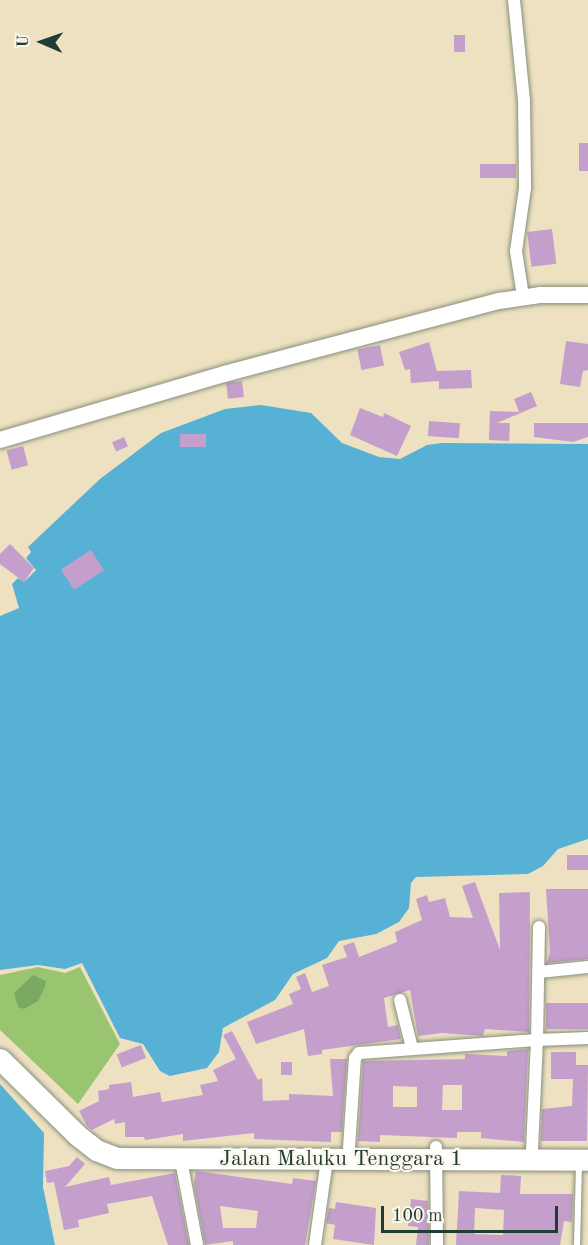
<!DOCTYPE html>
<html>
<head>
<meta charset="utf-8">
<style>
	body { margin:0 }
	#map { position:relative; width:588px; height:1245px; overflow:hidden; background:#eee1c1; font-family:"Old Standard TT",serif }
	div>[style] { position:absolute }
	.green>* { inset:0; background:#99c470 }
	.forest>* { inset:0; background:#7aaa62 }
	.water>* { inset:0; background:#56b1d4 }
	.building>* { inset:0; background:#c49fcc; transform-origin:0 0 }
	.roads { filter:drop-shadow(0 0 2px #868f7a) drop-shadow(0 0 2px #868f7a) }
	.lane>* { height:6px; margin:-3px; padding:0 3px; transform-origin:3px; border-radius:3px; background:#fff }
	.street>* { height:12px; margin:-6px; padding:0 6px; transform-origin:6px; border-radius:6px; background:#fff }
	.secondary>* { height:16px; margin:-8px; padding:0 8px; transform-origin:8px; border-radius:8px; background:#fff }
	.highway>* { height:21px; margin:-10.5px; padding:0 10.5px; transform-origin:10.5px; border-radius:10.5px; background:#fff }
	span { translate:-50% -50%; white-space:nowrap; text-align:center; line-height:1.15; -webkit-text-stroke:4.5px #fbf7ec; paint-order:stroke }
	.street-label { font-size:22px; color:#1f3d34 }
	.north { position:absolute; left:12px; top:12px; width:60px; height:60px; -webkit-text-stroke:4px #fbf7ec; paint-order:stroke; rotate:272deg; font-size:16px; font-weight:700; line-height:24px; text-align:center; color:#1f3d34 }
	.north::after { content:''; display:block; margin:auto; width:21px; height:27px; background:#1f3d34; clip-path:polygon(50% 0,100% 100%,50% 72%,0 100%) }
	.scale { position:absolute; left:381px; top:1206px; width:177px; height:27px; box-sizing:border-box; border:3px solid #1f3d34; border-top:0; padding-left:8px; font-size:18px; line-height:21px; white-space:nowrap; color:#1f3d34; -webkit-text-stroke:4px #fbf7ec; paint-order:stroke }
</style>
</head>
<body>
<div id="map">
	<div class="green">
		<div style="clip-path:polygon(38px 967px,65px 973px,80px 967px,120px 1044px,78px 1104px,0 1030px,0 975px)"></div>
	</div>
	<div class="forest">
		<div style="clip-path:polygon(33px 975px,46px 981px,45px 987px,38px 1001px,24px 1009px,18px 1007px,14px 993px)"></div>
	</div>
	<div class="water">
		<div style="clip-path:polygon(261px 405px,311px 413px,342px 443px,379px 457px,400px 459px,427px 445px,442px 443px,588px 444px,588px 839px,558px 849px,543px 866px,528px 874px,416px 877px,411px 883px,409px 908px,399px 922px,376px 934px,339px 941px,327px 958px,293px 974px,275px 1000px,223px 1028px,219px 1052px,207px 1068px,170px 1076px,160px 1071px,143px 1044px,120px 1038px,82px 963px,65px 969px,38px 965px,0 970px,0 616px,19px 608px,12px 584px,18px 578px,24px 582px,36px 570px,26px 558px,31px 552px,28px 547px,100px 479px,161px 433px,225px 409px)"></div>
		<div style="clip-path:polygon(0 1084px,44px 1133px,43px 1187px,55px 1245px,0 1245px)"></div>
	</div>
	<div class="building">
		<div style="left:454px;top:35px;width:11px;height:17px"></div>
		<div style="left:579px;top:143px;width:9px;height:28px"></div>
		<div style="left:480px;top:164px;width:36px;height:14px"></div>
		<div style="left:552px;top:229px;width:35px;height:25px;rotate:83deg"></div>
		<div style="clip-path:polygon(566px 341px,588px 344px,588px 370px,583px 371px,580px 387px,560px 384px)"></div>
		<div style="clip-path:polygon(429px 342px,437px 371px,471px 370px,472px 388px,439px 389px,439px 381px,411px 383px,410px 369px,405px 370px,399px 352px)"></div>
		<div style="left:380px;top:345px;width:21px;height:23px;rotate:79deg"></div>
		<div style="left:242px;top:381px;width:16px;height:16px;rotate:83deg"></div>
		<div style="clip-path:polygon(531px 392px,537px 406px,497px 423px,510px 423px,509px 441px,489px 440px,490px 411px,519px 412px,514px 399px)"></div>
		<div style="clip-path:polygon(360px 408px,383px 417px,384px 413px,411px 426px,397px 456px,350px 435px)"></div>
		<div style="left:429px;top:421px;width:31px;height:15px;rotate:4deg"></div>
		<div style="clip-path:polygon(534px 423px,588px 423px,588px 437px,573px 442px,534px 437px)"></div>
		<div style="left:180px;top:434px;width:26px;height:13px"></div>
		<div style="left:124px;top:437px;width:10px;height:13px;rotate:66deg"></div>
		<div style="left:23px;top:446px;width:20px;height:17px;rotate:75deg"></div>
		<div style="clip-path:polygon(10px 544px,34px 568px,24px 582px,0 564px,0 554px)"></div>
		<div style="left:91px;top:550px;width:24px;height:36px;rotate:57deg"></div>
		<div style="left:588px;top:855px;width:15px;height:21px;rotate:90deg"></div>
		<div style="clip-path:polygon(475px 882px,500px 950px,499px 893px,530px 892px,529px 1032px,485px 1029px,483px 1036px,442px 1033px,418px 1036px,410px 990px,384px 998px,388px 1027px,398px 1025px,401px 1039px,322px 1050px,322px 1054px,308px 1056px,304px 1029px,256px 1044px,247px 1022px,293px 1004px,289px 994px,301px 989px,296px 977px,305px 973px,312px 992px,329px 986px,322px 965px,347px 957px,343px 946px,354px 942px,359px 957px,397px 942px,395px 932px,422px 920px,416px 899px,427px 895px,429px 902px,445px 898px,450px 917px,473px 918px,462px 886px)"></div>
		<div style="clip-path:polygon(546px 889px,588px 889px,588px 959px,547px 963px,550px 952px)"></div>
		<div style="left:588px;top:1003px;width:26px;height:42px;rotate:90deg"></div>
		<div style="clip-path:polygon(232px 1031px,258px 1080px,262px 1078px,263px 1101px,289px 1100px,289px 1094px,333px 1096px,330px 1059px,347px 1059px,342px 1132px,331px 1132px,331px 1142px,254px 1139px,254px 1133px,183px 1141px,183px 1134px,145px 1140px,144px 1137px,125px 1137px,125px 1122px,115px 1124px,114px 1119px,92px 1130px,87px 1126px,79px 1111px,99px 1101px,98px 1091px,109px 1089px,109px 1085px,131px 1082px,133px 1097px,160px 1092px,162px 1102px,203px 1095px,200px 1085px,218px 1081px,213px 1070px,236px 1059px,223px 1035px)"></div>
		<div style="left:141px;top:1045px;width:14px;height:26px;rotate:69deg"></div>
		<div style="clip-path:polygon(evenodd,528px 1049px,524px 1142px,481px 1138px,481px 1132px,457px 1132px,457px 1138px,380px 1135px,380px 1142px,358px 1141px,363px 1061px,465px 1059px,465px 1054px,507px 1056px,507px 1051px,528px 1049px,443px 1085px,462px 1085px,462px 1110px,442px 1110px,443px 1085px,528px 1049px,393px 1086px,417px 1087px,417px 1107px,393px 1107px,393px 1086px)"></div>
		<div style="clip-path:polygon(551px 1052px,576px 1052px,576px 1065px,588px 1065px,587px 1141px,541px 1141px,542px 1109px,572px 1106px,573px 1079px,551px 1079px)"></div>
		<div style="left:281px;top:1062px;width:11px;height:13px"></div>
		<div style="clip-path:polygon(77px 1157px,85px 1164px,65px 1187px,109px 1177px,111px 1185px,175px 1173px,189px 1245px,168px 1245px,152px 1196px,107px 1204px,109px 1213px,78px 1220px,79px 1227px,64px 1230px,54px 1182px,47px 1183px,45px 1171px,69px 1166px)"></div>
		<div style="clip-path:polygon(evenodd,196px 1171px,292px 1184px,293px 1178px,316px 1181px,305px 1245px,233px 1245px,233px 1241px,205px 1245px,194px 1184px,196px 1171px,220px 1206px,258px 1211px,256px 1228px,223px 1228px,220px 1206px)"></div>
		<div style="clip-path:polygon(evenodd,501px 1175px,521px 1176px,520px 1194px,573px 1194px,572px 1222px,564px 1221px,560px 1245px,456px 1245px,459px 1191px,500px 1193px,501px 1175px,475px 1208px,504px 1210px,503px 1235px,474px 1234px,475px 1208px)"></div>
		<div style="clip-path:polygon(411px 1199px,428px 1201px,429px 1245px,416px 1245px,418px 1227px,408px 1226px)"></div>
		<div style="clip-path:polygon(336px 1202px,376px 1208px,374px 1245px,333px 1239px,335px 1225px,326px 1223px,329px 1208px,335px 1209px)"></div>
	</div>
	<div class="roads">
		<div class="lane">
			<div style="left:577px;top:1245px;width:81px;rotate:-88.6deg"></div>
		</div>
		<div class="street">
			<div style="left:514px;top:0;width:100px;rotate:84.3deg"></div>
			<div style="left:524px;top:100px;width:88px;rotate:89.3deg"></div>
			<div style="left:525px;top:188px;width:64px;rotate:98.1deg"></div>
			<div style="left:516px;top:251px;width:46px;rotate:81.2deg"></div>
			<div style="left:539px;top:927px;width:113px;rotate:91deg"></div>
			<div style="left:537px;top:1040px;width:51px;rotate:-2.2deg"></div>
			<div style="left:539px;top:972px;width:49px;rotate:-5.8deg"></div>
			<div style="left:400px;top:1000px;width:49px;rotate:76deg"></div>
			<div style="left:436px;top:1147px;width:98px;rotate:89.4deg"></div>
			<div style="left:349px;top:1148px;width:90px;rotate:-86.2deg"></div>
			<div style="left:355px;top:1058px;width:6px;rotate:-51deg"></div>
			<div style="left:359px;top:1053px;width:178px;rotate:-4.2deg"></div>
			<div style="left:537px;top:1040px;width:109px;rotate:92.6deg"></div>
			<div style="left:181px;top:1160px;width:86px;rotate:79.3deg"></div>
			<div style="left:315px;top:1245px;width:86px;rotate:-82deg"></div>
		</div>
		<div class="secondary">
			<div style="left:0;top:440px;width:234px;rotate:-16.4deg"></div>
			<div style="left:224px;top:374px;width:285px;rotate:-14.9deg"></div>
			<div style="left:499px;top:301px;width:41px;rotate:-8.3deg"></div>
			<div style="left:540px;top:295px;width:48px"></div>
		</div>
		<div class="highway">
			<div style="left:0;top:1059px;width:108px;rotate:44.6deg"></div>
			<div style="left:77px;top:1135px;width:24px;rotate:38deg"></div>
			<div style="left:96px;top:1150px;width:22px;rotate:21deg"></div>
			<div style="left:117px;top:1158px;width:471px;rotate:0.2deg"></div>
		</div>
	</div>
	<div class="street-label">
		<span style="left:341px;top:1160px">Jalan Maluku Tenggara 1</span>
	</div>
	<div class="north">U</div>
	<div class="scale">100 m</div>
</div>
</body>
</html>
